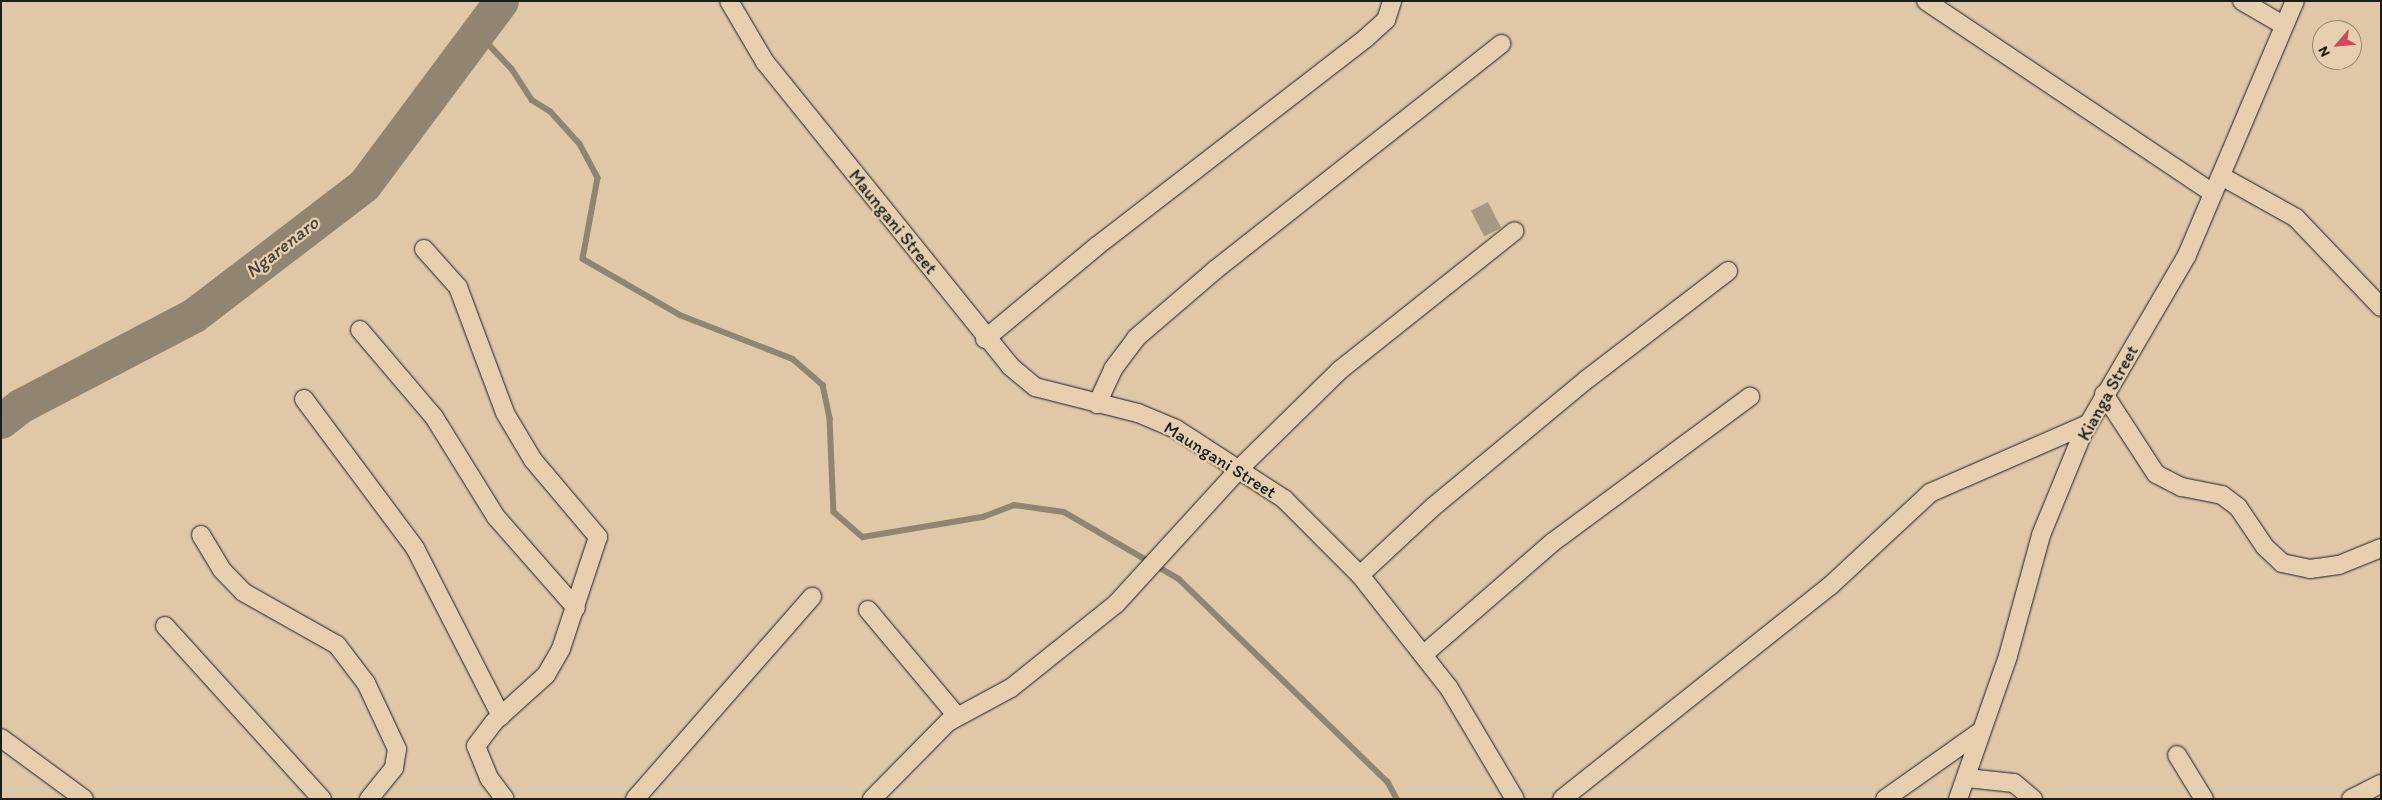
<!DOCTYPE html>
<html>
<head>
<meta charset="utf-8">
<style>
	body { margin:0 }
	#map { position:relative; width:2382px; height:800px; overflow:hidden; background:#dec8a8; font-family:Itim,sans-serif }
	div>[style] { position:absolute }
	.stream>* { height:5.5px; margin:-2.75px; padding:0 2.75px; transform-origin:2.75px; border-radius:2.75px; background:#918471 }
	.river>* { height:35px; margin:-17.5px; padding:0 17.5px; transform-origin:17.5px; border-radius:17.5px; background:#918471 }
	.building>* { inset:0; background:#a89781; transform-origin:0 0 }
	.roads { filter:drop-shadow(0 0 1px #1c1c1c) drop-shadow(0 0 1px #1c1c1c) }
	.minor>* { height:18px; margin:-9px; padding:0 9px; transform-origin:9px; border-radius:9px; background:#e6cfae }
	span { translate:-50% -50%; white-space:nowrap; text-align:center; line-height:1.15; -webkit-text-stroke:4.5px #e6cfae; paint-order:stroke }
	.street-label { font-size:18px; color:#1c1c1c }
	.water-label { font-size:19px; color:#45403a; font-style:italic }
	.frame { position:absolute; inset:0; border:2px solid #1c1c1c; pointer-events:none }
	.north { position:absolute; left:2312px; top:20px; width:50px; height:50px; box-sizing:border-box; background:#e6cfae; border:1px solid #958774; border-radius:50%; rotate:243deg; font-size:14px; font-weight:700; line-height:20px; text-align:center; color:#1c1c1c }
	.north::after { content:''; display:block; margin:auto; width:18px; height:22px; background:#d1495b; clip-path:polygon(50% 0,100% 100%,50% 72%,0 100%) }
</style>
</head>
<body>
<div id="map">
	<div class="stream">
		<div style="left:477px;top:32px;width:51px;rotate:46.6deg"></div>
		<div style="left:512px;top:69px;width:37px;rotate:57deg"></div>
		<div style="left:532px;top:100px;width:22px;rotate:32deg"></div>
		<div style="left:551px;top:112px;width:43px;rotate:47.8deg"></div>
		<div style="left:580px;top:144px;width:38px;rotate:62deg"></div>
		<div style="left:598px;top:178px;width:82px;rotate:100.5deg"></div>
		<div style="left:583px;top:259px;width:112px;rotate:30deg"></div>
		<div style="left:680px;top:315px;width:121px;rotate:21.3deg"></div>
		<div style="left:793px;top:359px;width:40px;rotate:41deg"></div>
		<div style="left:823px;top:385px;width:34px;rotate:78deg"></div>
		<div style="left:830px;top:418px;width:94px;rotate:87.6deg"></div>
		<div style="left:834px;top:512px;width:38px;rotate:41deg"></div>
		<div style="left:863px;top:537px;width:122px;rotate:-9.5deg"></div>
		<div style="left:983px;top:517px;width:33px;rotate:-21deg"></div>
		<div style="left:1014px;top:505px;width:50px;rotate:8deg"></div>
		<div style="left:1064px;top:512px;width:133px;rotate:30.2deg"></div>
		<div style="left:1179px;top:579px;width:291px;rotate:44.2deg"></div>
		<div style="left:1388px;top:782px;width:19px;rotate:62deg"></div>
	</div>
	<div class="river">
		<div style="left:1px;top:421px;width:24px;rotate:-38deg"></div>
		<div style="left:20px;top:406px;width:196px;rotate:-27.6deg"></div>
		<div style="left:194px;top:315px;width:214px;rotate:-37.4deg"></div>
		<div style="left:364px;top:185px;width:229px;rotate:-53.3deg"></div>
	</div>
	<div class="building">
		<div style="left:1488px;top:202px;width:29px;height:19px;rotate:63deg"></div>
	</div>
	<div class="roads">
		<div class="minor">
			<div style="left:729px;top:1px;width:71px;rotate:59.5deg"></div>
			<div style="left:765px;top:62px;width:390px;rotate:51.1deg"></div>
			<div style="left:1010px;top:366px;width:33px;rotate:40deg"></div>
			<div style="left:1035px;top:387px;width:106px;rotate:14.2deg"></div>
			<div style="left:1138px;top:413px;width:41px;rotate:22.8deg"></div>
			<div style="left:1176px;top:429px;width:129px;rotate:32.9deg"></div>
			<div style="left:1284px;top:499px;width:107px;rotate:45deg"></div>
			<div style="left:1360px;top:575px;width:144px;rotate:51.8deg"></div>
			<div style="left:1449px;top:688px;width:129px;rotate:59.3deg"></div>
			<div style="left:1926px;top:1px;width:345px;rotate:33.8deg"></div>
			<div style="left:2242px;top:1px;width:48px;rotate:30.3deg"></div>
			<div style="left:2221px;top:176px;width:86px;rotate:29.2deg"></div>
			<div style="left:2296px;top:218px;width:123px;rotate:46.3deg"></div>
			<div style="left:424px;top:249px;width:51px;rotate:48.2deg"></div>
			<div style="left:458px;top:287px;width:134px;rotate:69.5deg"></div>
			<div style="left:505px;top:413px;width:55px;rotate:59.2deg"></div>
			<div style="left:533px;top:460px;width:101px;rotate:49.8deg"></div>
			<div style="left:598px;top:537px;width:118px;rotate:108.3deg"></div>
			<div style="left:561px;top:649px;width:30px;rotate:120deg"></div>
			<div style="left:546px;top:675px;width:70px;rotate:137.9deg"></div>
			<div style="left:494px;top:722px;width:30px;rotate:127deg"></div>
			<div style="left:476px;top:746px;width:35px;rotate:68deg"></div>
			<div style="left:489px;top:778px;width:26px;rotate:53deg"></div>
			<div style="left:360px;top:330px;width:114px;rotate:49.6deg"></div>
			<div style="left:434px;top:417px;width:118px;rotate:58.2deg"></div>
			<div style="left:496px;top:517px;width:121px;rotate:48.7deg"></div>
			<div style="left:985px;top:339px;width:146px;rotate:-39.7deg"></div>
			<div style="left:1097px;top:246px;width:340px;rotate:-37.7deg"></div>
			<div style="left:1366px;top:38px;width:27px;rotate:-42deg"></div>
			<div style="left:1386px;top:20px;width:20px;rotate:-72deg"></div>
			<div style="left:2104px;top:394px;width:95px;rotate:57deg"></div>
			<div style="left:2156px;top:474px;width:29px;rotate:27deg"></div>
			<div style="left:2182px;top:487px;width:41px;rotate:11.3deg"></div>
			<div style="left:2222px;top:495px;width:20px;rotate:37deg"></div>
			<div style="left:2238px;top:507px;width:48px;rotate:56deg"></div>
			<div style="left:2265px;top:547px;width:23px;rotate:43deg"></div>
			<div style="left:2282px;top:563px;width:29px;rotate:12deg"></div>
			<div style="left:2310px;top:569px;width:29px;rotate:-8deg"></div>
			<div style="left:2339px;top:565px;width:45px;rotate:-22deg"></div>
			<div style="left:304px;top:399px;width:186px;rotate:53.3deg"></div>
			<div style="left:415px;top:548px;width:189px;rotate:62.9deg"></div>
			<div style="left:1097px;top:404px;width:38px;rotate:-65deg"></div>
			<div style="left:1113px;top:369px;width:39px;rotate:-53deg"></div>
			<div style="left:1136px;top:338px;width:104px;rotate:-40.7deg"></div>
			<div style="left:1215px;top:270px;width:365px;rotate:-38.3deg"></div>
			<div style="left:201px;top:535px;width:41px;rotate:59deg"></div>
			<div style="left:222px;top:570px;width:30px;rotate:46deg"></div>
			<div style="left:243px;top:592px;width:108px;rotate:29.4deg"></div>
			<div style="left:337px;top:645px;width:48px;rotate:52.7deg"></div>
			<div style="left:366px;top:683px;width:73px;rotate:64.8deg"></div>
			<div style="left:397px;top:749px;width:19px;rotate:99deg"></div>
			<div style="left:394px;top:768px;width:40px;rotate:129deg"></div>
			<div style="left:1360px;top:575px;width:100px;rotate:-43deg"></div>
			<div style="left:1433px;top:507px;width:199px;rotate:-39.7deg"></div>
			<div style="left:1586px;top:380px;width:179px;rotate:-37.5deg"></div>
			<div style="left:868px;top:610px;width:138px;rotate:50deg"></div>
			<div style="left:165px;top:626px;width:234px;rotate:47.8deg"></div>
			<div style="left:1423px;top:655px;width:172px;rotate:-41deg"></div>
			<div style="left:1553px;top:542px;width:245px;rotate:-36.4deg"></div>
			<div style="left:1px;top:738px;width:103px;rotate:36.3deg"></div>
			<div style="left:2177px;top:755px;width:52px;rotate:58.5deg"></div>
			<div style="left:1967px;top:778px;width:47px;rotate:6.1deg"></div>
			<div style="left:2014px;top:783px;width:25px;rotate:40deg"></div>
			<div style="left:635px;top:799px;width:269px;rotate:-48.8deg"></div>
			<div style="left:872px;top:799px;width:108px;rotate:-45.4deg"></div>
			<div style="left:948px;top:722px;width:72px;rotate:-28.4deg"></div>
			<div style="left:1011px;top:688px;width:134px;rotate:-38.7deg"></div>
			<div style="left:1116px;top:604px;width:184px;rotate:-47.6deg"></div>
			<div style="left:1240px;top:468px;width:140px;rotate:-44.4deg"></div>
			<div style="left:1340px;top:370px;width:223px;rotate:-38.5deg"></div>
			<div style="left:1562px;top:799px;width:342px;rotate:-38.5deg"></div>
			<div style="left:1830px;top:586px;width:137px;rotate:-42.9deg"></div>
			<div style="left:1930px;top:493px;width:172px;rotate:-23.6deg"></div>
			<div style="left:1885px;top:799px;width:118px;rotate:-35.3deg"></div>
			<div style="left:1958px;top:799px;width:151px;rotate:-70.7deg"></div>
			<div style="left:2008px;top:656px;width:125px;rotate:-74.7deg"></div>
			<div style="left:2041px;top:535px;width:108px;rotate:-67.7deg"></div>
			<div style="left:2082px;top:435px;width:208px;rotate:-59.7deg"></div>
			<div style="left:2187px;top:255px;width:276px;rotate:-67deg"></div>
			<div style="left:2351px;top:799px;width:34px;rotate:-27deg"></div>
		</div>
	</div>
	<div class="street-label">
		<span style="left:893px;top:222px;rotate:51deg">Maungani Street</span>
		<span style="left:2108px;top:393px;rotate:-61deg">Kianga Street</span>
		<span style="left:1220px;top:460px;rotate:32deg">Maungani Street</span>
	</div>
	<div class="water-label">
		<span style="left:282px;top:247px;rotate:-38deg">Ngarenaro</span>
	</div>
	<div class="frame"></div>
	<div class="north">N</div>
</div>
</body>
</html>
